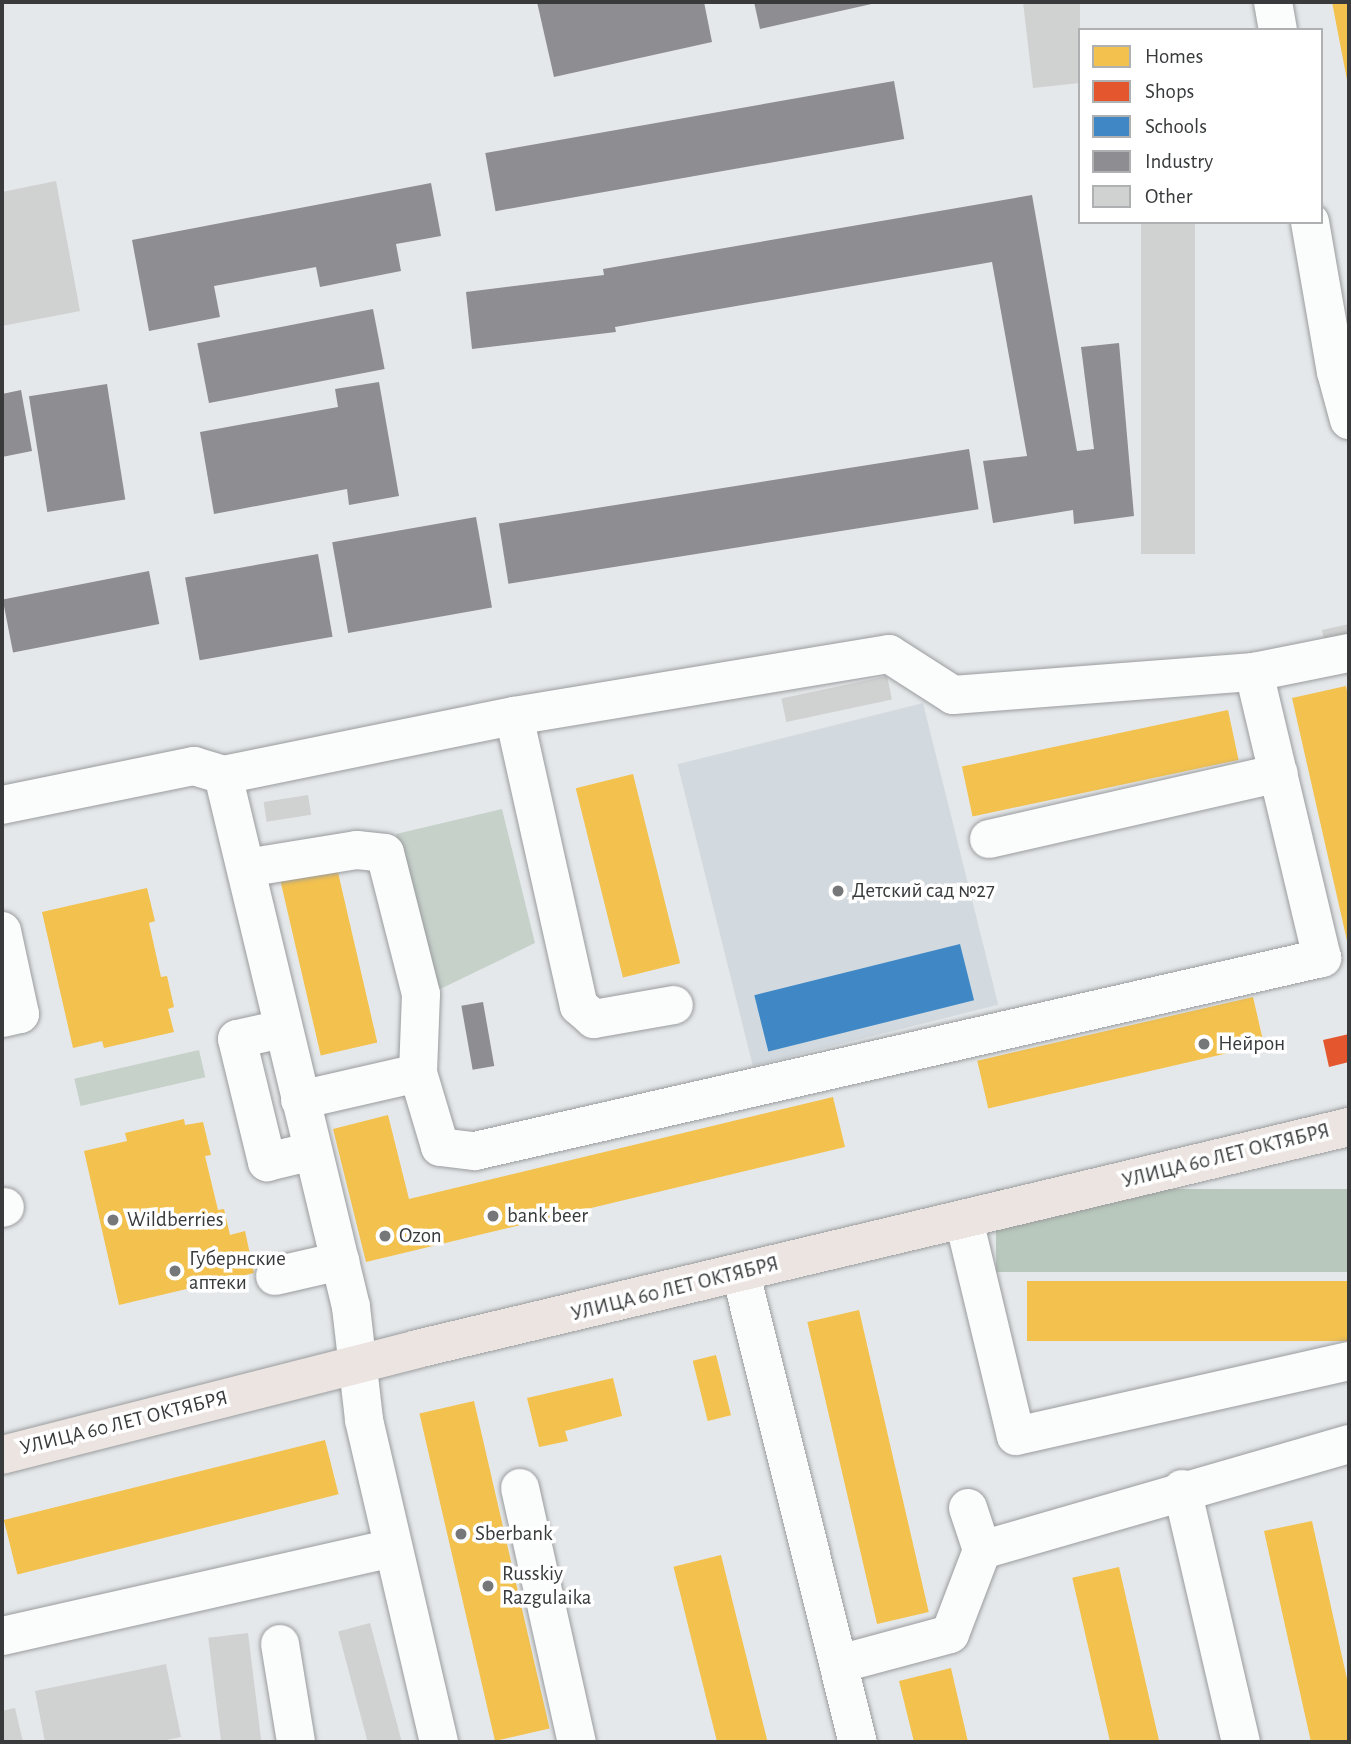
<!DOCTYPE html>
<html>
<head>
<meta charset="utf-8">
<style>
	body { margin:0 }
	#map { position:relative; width:1351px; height:1744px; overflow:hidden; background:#e5e8ea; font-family:"Alegreya Sans",sans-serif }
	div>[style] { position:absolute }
	.built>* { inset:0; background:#d3dadf; transform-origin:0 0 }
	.green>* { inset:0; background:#c6d1ca; transform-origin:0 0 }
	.forest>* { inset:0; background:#b8c8bc; transform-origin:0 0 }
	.homes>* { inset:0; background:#f2c14e; transform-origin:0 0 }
	.shops>* { inset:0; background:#e4572e }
	.schools>* { inset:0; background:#3f88c5; transform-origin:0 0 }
	.industry>* { inset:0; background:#8d8d92; transform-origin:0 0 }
	.building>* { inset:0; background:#d0d1d1; transform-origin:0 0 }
	.roads { filter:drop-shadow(0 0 2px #9a9c9e) drop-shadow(0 0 2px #9a9c9e) }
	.minor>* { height:38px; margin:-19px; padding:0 19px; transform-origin:19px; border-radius:19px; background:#fbfcfc }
	.major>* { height:38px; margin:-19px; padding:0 19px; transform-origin:19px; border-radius:19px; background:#ebe4e0 }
	.dots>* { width:19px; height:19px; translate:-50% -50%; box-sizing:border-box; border:4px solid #fff; border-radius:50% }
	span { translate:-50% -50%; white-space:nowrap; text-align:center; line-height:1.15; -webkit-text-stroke:7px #fff; paint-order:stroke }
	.poi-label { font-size:21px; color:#383a3b }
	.left { translate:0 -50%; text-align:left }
	.street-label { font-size:21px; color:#383a3b }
	.frame { position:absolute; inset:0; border:4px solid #383a3b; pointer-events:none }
	.legend { position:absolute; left:1078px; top:28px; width:245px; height:196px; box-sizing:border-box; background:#fff; border:2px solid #afb0b1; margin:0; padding:9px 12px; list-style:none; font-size:21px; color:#383a3b }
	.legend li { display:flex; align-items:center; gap:14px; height:35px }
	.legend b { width:35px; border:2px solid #afb0b1 }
</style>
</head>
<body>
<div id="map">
	<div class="built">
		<div style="left:923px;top:703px;width:311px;height:253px;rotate:76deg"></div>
	</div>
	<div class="green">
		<div style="clip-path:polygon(502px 809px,535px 943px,434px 992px,396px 834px)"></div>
		<div style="left:199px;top:1050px;width:28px;height:128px;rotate:77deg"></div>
	</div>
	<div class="forest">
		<div style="left:1349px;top:1189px;width:83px;height:353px;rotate:90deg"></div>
	</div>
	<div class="homes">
		<div style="clip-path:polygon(1332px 2px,1349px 2px,1349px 85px,1348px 85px)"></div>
		<div style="clip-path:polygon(1346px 686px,1349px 702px,1348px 945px,1292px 698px)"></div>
		<div style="left:1228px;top:710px;width:51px;height:272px;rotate:78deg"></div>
		<div style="left:633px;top:774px;width:195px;height:59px;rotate:76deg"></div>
		<div style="left:337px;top:868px;width:179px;height:58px;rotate:77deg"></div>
		<div style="clip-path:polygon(147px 888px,155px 921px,149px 923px,161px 977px,167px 976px,174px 1007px,168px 1009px,174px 1032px,104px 1048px,102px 1041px,73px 1048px,42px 912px)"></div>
		<div style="left:1253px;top:997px;width:49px;height:283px;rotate:77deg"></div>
		<div style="clip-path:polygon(833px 1097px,845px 1147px,366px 1262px,333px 1129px,388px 1115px,409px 1199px)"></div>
		<div style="clip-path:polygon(184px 1119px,185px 1125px,203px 1122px,211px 1155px,205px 1156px,218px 1210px,224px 1209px,230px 1235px,245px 1231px,254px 1273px,119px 1305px,84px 1151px,127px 1141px,125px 1133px)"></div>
		<div style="left:1349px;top:1281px;width:60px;height:322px;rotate:90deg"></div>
		<div style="left:859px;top:1310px;width:310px;height:53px;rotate:77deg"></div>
		<div style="left:716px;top:1355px;width:62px;height:24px;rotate:76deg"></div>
		<div style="clip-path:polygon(613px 1378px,622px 1416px,565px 1431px,568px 1441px,539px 1447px,527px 1398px)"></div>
		<div style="left:474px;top:1401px;width:336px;height:56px;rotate:77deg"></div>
		<div style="left:325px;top:1440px;width:56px;height:331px;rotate:76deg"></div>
		<div style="clip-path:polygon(1312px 1521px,1349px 1688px,1349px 1742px,1311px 1742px,1264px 1531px)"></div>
		<div style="left:721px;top:1555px;width:193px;height:49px;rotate:76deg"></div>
		<div style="left:1119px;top:1567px;width:180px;height:48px;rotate:77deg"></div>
		<div style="clip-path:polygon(951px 1668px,968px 1742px,914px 1742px,899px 1681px)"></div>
	</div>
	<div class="shops">
		<div style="clip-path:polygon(1349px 1034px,1349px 1062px,1329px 1067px,1323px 1040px)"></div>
	</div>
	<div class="schools">
		<div style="left:960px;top:944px;width:58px;height:212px;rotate:76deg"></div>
	</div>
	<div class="industry">
		<div style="clip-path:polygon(537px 2px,704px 2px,712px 42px,554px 77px)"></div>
		<div style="clip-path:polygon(754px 2px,876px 2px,876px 3px,760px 29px)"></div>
		<div style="left:894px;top:81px;width:59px;height:415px;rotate:80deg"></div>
		<div style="clip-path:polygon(431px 183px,441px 236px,396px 244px,401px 271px,320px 287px,316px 267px,214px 286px,220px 317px,149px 331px,132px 240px)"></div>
		<div style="clip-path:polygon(1032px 195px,1077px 451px,1094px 449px,1081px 347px,1119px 343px,1134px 516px,1074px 524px,1073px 510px,993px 523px,983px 461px,1027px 456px,992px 262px,615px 327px,616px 332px,472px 349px,466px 292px,604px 275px,603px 269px)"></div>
		<div style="left:373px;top:309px;width:61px;height:179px;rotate:79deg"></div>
		<div style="clip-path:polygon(379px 382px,399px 496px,349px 505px,347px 489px,214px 514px,200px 432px,338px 407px,335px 389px)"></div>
		<div style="left:107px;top:384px;width:117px;height:79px;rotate:81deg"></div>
		<div style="clip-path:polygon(21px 390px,32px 451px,2px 457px,2px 394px)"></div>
		<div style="left:969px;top:449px;width:61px;height:476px;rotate:81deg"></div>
		<div style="left:476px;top:517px;width:92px;height:146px;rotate:80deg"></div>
		<div style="left:318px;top:554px;width:84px;height:135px;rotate:80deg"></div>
		<div style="left:149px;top:571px;width:54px;height:149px;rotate:79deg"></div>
		<div style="left:483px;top:1002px;width:65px;height:22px;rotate:80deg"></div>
	</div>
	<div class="building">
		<div style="clip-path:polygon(1023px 2px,1080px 2px,1080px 83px,1033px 88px)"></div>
		<div style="clip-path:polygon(56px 181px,80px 311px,2px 326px,2px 192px)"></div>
		<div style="left:1141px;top:222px;width:54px;height:332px"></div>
		<div style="clip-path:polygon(1349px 624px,1349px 643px,1326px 648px,1322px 630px)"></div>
		<div style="left:887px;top:676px;width:24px;height:108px;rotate:78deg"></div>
		<div style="left:308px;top:795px;width:20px;height:45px;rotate:81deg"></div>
		<div style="left:370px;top:1623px;width:123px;height:33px;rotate:75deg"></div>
		<div style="left:248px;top:1633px;width:110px;height:40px;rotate:83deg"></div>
		<div style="clip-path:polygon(166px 1664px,181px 1737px,156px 1742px,45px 1742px,35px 1691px)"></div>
		<div style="clip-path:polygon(15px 1708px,23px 1742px,2px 1742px,2px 1711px)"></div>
	</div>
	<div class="roads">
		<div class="minor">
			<div style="left:1273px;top:2px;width:28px;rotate:80deg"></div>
			<div style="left:1310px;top:222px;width:152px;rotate:80.2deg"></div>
			<div style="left:1336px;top:372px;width:50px;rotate:74.8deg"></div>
			<div style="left:514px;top:716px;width:380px;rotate:-9.4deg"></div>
			<div style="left:889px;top:654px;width:76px;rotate:32.6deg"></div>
			<div style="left:953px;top:695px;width:302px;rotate:-4.4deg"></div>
			<div style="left:1254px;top:672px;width:97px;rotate:-11.3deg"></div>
			<div style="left:223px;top:775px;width:547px;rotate:76.47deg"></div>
			<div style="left:351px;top:1307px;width:114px;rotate:83.4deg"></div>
			<div style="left:364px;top:1420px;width:331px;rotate:76.9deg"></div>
			<div style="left:2px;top:805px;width:196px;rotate:-11.5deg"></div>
			<div style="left:194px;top:766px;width:30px;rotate:17deg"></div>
			<div style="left:223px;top:775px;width:297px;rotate:-11.5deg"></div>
			<div style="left:514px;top:716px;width:297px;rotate:77.4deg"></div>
			<div style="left:579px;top:1006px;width:20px;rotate:41deg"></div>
			<div style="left:594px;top:1019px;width:81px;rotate:-9.9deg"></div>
			<div style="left:989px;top:839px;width:297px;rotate:-12.8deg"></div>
			<div style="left:246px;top:868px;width:112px;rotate:-9.2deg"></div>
			<div style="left:357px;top:850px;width:28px;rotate:6deg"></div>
			<div style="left:385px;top:853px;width:146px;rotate:75.7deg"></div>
			<div style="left:421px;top:994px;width:79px;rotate:92.2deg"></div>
			<div style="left:418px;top:1073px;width:77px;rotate:73.4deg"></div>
			<div style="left:440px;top:1147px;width:35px;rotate:7deg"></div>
			<div style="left:475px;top:1151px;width:869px;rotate:-12.84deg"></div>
			<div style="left:1322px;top:958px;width:294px;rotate:-103.4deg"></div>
			<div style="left:2px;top:931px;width:85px;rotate:77.8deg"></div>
			<div style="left:20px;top:1014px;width:18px;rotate:167deg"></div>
			<div style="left:282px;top:1029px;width:46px;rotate:167.5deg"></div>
			<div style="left:237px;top:1039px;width:127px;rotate:76.3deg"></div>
			<div style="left:267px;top:1162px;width:47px;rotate:-13.4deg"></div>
			<div style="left:300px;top:1100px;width:121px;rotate:-12.9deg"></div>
			<div style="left:2px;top:1208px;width:3px;rotate:-18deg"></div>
			<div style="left:964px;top:1220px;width:222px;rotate:76.5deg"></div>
			<div style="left:1016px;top:1436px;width:341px;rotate:-12.7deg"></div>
			<div style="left:741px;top:1274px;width:482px;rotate:76deg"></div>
			<div style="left:275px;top:1276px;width:67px;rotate:-13deg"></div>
			<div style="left:520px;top:1488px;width:260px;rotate:77.4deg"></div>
			<div style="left:1182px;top:1489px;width:260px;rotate:76.9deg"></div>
			<div style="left:968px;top:1508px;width:44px;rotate:71.6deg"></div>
			<div style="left:2px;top:1636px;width:401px;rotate:-12.7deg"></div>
			<div style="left:280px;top:1644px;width:99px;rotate:80.7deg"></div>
			<div style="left:839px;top:1664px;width:115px;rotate:-15.1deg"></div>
			<div style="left:950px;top:1634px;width:90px;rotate:-69.1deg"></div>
			<div style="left:982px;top:1550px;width:382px;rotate:-16.1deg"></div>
		</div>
		<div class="major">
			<div style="left:2px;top:1455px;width:428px;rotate:-14.3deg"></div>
			<div style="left:417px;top:1349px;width:958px;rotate:-13.4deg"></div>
		</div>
	</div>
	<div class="dots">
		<div style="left:838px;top:891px;background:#757778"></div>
		<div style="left:1204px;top:1044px;background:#757778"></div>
		<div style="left:493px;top:1216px;background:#757778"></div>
		<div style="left:113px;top:1220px;background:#757778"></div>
		<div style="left:385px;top:1236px;background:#757778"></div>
		<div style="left:175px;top:1271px;background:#757778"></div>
		<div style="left:461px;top:1534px;background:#757778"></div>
		<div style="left:488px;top:1586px;background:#757778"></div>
	</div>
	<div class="poi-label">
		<span class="left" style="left:852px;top:891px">Детский сад №27</span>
		<span class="left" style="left:1218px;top:1044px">Нейрон</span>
		<span class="left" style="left:507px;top:1216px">bank beer</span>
		<span class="left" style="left:127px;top:1220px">Wildberries</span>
		<span class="left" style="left:399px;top:1236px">Ozon</span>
		<span class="left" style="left:189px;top:1271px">Губернские<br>аптеки</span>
		<span class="left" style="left:475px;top:1534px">Sberbank</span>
		<span class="left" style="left:502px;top:1586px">Russkiy<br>Razgulaika</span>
	</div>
	<div class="street-label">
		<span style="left:1226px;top:1156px;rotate:-14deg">УЛИЦА 60 ЛЕТ ОКТЯБРЯ</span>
		<span style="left:675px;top:1289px;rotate:-14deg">УЛИЦА 60 ЛЕТ ОКТЯБРЯ</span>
		<span style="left:124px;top:1423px;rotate:-14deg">УЛИЦА 60 ЛЕТ ОКТЯБРЯ</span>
	</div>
	<div class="frame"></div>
	<ul class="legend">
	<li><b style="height:19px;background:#f2c14e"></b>Homes</li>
	<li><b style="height:19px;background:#e4572e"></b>Shops</li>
	<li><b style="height:19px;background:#3f88c5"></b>Schools</li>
	<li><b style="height:19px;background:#8d8d92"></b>Industry</li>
	<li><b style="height:19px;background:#d0d1d1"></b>Other</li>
	</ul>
</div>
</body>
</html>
